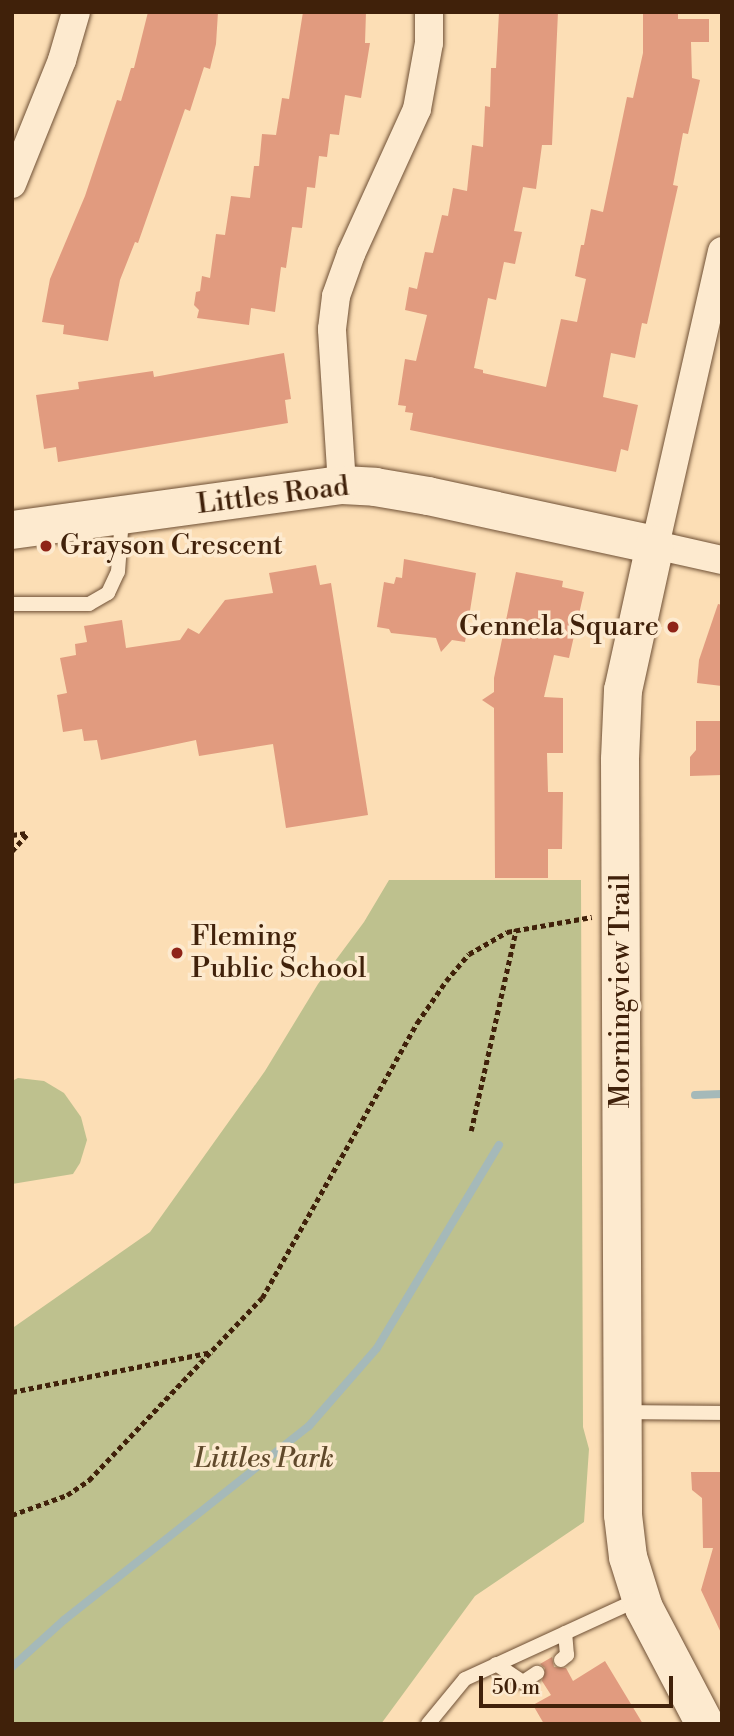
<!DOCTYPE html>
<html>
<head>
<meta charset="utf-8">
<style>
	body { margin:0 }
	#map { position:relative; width:734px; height:1736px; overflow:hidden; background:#fcdeb5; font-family:"Libre Bodoni",serif }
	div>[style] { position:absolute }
	.green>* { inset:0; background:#bec18e }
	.stream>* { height:8px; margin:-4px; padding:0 4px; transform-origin:4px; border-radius:4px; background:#a5b9b9 }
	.building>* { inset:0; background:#e19b7f }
	.path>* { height:4.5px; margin-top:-2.25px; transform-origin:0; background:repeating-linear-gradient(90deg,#40210a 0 5px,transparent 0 8.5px) }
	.roads { filter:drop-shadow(0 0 2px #6f5035) drop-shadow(0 0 2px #6f5035) }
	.lane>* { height:14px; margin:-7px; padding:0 7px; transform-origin:7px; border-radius:7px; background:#fdeacf }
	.street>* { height:28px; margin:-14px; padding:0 14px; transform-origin:14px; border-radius:14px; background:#fdeacf }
	.secondary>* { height:38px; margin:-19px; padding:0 19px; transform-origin:19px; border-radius:19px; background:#fdeacf }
	.dots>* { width:19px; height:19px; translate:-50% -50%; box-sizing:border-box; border:4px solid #fdeacf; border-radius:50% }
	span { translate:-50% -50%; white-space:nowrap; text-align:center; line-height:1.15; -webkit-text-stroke:7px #fdeacf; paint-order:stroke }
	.street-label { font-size:28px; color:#40210a }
	.poi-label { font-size:28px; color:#40210a }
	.left { translate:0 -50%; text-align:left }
	.right { translate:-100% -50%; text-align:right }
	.park-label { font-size:28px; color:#60492b; font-style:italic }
	.frame { position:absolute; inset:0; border:14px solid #40210a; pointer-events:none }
	.scale { position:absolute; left:479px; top:1676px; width:194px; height:32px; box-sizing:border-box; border:4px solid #40210a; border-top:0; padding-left:9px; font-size:21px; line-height:24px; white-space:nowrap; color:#40210a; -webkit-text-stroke:5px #fdeacf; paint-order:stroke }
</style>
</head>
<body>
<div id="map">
	<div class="green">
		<div style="clip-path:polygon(389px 880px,581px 880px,583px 1427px,589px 1449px,584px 1522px,475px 1596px,381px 1724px,12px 1724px,12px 1318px,14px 1327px,150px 1232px,265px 1071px,318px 984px,364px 922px)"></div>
		<div style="clip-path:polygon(18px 1078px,44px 1081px,64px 1093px,81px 1117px,87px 1140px,80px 1163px,73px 1174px,12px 1184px,12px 1081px)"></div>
	</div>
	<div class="stream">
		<div style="left:695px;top:1095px;width:27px;rotate:-2deg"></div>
		<div style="left:12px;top:1667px;width:70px;rotate:-42.1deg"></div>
		<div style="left:64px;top:1620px;width:313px;rotate:-38.4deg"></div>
		<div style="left:309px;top:1426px;width:103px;rotate:-48.9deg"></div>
		<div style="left:377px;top:1348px;width:237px;rotate:-59deg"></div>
	</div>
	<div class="building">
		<div style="clip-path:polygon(148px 12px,218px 12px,216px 44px,210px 69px,204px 67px,190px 111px,185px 109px,138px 243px,135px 242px,120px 280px,108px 341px,63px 334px,64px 325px,42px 322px,50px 279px,85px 196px,117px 100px,121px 101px,131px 68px,134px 68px)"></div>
		<div style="clip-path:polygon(303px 12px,366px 12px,365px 43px,370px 43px,361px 98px,345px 95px,339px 135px,330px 134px,327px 157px,319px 156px,315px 188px,307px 187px,302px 228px,292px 227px,286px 268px,281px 267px,275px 312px,251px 308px,249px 325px,197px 318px,199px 310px,194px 305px,196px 292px,200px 291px,202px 276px,210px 278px,216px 234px,225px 235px,231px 196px,250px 198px,254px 166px,259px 166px,262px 134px,276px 135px,282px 98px,289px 99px)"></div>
		<div style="clip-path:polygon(499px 12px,558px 12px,552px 145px,542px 145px,536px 189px,523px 187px,514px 231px,522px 232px,515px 264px,504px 262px,496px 300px,488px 298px,474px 368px,483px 370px,483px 373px,546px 387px,561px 319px,577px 322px,586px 279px,575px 276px,581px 245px,584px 245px,591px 209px,603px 212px,627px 97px,633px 98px,643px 53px,643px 12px,678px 12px,678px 19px,709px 19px,709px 42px,691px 42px,692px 78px,700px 80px,688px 134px,683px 133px,673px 185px,678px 186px,647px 324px,642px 323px,635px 358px,611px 353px,603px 397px,638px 405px,628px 451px,621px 449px,616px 472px,410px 430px,413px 413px,405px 412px,406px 406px,398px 405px,405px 359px,416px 361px,427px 315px,405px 310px,409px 287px,417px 289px,425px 252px,433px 253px,442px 215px,448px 216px,453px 188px,467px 191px,472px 145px,483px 147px,485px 106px,490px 107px,491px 68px,496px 68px)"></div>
		<div style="clip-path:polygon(284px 353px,291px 399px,285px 400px,288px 423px,58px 462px,56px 447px,44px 449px,36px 395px,79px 389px,78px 382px,153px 371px,154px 377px)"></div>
		<div style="clip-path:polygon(404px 559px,476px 573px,465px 642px,452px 640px,441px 652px,436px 638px,391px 633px,389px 629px,377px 627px,384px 582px,394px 584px,396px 577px,402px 578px)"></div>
		<div style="clip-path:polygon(316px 565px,320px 585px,331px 583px,368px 815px,286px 828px,273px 744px,199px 756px,196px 740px,101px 760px,97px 740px,84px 741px,82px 729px,63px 732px,57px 695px,67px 693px,60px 658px,76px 655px,75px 644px,87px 642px,84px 626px,122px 620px,126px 648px,180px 640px,188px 628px,199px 634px,225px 600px,273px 593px,269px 573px)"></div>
		<div style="clip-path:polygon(516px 572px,563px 581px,562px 587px,584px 592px,569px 658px,554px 655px,544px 697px,563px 698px,563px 753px,547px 753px,548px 792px,563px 792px,562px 849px,548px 849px,548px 878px,495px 878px,494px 708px,482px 700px,494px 692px,494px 678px)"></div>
		<div style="clip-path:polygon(718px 604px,722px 605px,722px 686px,697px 683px,699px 660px)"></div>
		<div style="clip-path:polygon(696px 721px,722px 721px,722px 775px,690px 776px,690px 757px,696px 750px)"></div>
		<div style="clip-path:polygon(691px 1472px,722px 1472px,722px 1635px,701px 1590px,713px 1548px,703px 1548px,702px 1498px,692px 1490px)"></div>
		<div style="clip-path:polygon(552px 1657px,554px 1667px,566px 1668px,573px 1681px,605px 1661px,643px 1724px,544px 1724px,533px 1705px,551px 1695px,542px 1681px,545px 1668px,540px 1664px)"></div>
	</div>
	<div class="path">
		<div style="left:12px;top:835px;width:15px;rotate:-8deg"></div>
		<div style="left:12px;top:851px;width:24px;rotate:-48deg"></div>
		<div style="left:471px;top:1131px;width:207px;rotate:-77.4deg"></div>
		<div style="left:12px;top:1392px;width:204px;rotate:-11.3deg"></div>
		<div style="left:12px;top:1515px;width:59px;rotate:-20deg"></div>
		<div style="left:67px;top:1495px;width:27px;rotate:-34deg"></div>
		<div style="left:89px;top:1480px;width:251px;rotate:-46.5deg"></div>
		<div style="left:262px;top:1298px;width:316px;rotate:-60.6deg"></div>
		<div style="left:417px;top:1023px;width:51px;rotate:-55.4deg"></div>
		<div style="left:446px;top:981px;width:35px;rotate:-50deg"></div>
		<div style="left:469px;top:954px;width:44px;rotate:-30.1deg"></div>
		<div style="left:507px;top:932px;width:86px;rotate:-10deg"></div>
	</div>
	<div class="roads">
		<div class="lane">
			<div style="left:12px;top:604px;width:77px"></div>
			<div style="left:89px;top:604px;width:22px;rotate:-30deg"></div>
			<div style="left:108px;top:593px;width:23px;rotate:-65deg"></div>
			<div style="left:118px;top:572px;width:55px;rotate:-85.8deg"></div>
			<div style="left:623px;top:1412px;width:99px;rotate:0.6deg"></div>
			<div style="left:561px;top:1660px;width:8px;rotate:-40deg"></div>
			<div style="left:567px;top:1655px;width:22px;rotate:-95deg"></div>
			<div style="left:496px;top:1664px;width:32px;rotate:34deg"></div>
			<div style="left:523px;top:1682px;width:17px;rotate:-33deg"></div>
			<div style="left:428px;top:1724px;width:58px;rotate:-50.6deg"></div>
			<div style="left:465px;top:1679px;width:192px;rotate:-24.7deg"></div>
		</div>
		<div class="street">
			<div style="left:12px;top:184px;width:134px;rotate:-68deg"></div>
			<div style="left:62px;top:60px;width:50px;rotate:-73.7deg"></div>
			<div style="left:722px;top:251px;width:302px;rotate:102.8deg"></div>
			<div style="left:655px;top:545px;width:69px;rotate:12.6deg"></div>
			<div style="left:342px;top:485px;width:156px;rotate:-93.7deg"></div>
			<div style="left:332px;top:329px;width:33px;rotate:-83deg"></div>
			<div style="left:336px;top:296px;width:45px;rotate:-70.3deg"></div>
			<div style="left:351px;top:254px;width:159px;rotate:-65.5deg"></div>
			<div style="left:417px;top:109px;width:67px;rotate:-79.7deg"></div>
			<div style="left:429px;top:43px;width:31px;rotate:-90deg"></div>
		</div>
		<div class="secondary">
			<div style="left:12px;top:530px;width:333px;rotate:-7.8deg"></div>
			<div style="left:342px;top:485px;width:33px;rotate:3deg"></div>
			<div style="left:375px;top:487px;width:54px;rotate:9.6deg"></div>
			<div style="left:428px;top:496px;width:232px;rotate:12.2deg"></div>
			<div style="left:655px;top:545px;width:148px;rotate:102.4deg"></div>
			<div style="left:623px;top:690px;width:70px;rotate:92.5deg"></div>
			<div style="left:620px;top:760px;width:755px;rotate:89.77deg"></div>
			<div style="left:623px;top:1515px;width:42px;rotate:83.2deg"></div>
			<div style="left:628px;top:1557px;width:53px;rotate:72.6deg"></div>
			<div style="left:644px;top:1608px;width:131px;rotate:62.3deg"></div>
		</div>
	</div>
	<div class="dots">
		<div style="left:46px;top:546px;background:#8f2418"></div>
		<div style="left:673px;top:627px;background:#8f2418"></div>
		<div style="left:177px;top:953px;background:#8f2418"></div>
	</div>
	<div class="street-label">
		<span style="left:273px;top:496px;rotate:-7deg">Littles Road</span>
		<span style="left:621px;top:991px;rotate:-90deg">Morningview Trail</span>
	</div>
	<div class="poi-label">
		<span class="left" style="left:60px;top:546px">Grayson Crescent</span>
		<span class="right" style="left:659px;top:627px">Gennela Square</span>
		<span class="left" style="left:191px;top:953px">Fleming<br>Public School</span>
	</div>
	<div class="park-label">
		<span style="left:264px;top:1459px">Littles Park</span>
	</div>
	<div class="frame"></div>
	<div class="scale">50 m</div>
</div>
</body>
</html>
